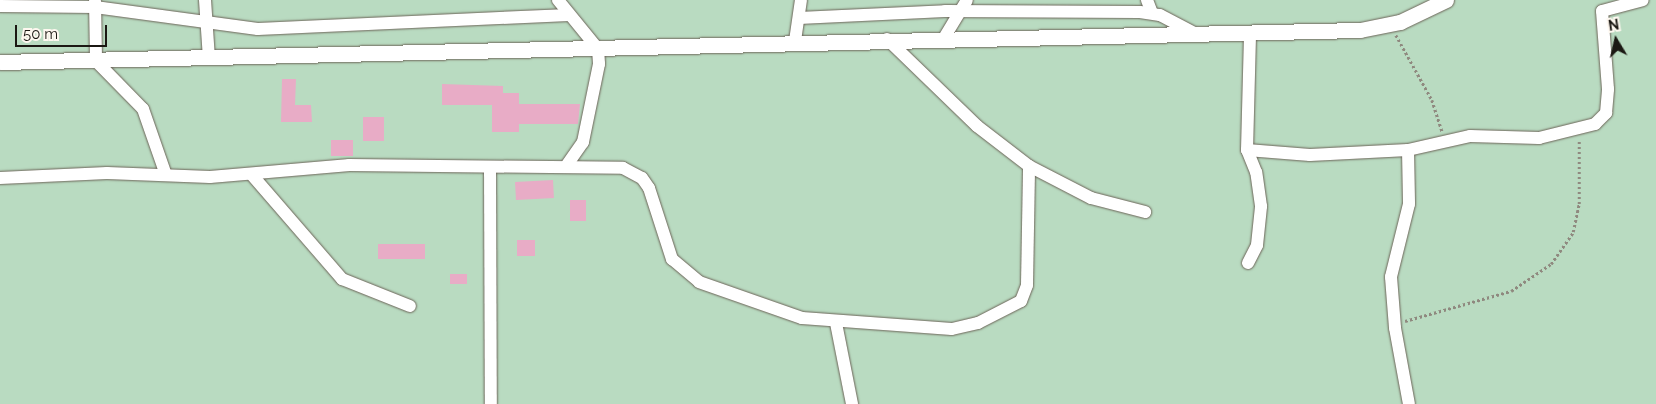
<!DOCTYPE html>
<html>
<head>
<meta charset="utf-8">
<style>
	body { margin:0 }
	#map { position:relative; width:1656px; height:404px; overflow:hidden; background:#f4ebdd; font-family:Raleway,sans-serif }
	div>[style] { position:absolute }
	.green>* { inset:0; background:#b9dbc1; transform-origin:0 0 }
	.building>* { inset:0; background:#e8acc6; transform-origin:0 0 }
	.path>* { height:2.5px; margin-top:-1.25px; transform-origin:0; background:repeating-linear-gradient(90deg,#8f897f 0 2.5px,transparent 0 5px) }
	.roads { filter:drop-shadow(0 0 1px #6c6458) drop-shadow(0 0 1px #6c6458) }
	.minor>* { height:12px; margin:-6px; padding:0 6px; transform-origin:6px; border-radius:6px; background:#fff }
	.tertiary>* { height:15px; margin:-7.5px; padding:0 7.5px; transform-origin:7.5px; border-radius:7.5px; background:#fff }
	span { translate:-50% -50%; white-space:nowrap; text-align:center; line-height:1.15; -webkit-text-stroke:5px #fef8f0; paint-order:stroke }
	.north { position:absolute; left:1591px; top:15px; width:50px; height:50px; -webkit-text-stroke:4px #fef8f0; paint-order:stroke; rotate:351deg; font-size:14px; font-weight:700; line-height:20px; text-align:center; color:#1b1813 }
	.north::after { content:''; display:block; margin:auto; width:18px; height:22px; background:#1b1813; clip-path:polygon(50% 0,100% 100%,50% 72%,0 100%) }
	.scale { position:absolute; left:15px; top:25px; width:92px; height:22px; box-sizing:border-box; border:2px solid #1b1813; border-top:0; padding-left:6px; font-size:15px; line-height:18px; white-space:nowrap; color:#1b1813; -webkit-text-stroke:4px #fef8f0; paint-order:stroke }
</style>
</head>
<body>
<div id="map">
	<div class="green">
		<div style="left:0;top:0;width:1656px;height:404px"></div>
	</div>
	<div class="building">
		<div style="clip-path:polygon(282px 79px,296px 79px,295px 105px,311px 105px,312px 122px,281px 122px)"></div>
		<div style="clip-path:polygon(442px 84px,503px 86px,503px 93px,519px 93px,519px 104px,580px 104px,578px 124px,519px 124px,519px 132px,492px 132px,492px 105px,442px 105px)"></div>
		<div style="left:363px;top:117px;width:21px;height:24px"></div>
		<div style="left:331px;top:140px;width:22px;height:16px"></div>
		<div style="left:553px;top:180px;width:18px;height:38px;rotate:87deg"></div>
		<div style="left:570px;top:200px;width:16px;height:21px"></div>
		<div style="left:517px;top:240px;width:18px;height:16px"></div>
		<div style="left:425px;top:244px;width:15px;height:47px;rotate:90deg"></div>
		<div style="left:450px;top:274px;width:17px;height:10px"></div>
	</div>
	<div class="path">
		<div style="left:1396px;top:35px;width:74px;rotate:61deg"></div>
		<div style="left:1432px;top:100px;width:33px;rotate:72deg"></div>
		<div style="left:1405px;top:321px;width:110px;rotate:-15.8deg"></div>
		<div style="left:1511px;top:291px;width:48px;rotate:-34deg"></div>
		<div style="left:1551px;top:264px;width:39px;rotate:-55deg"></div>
		<div style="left:1573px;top:232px;width:29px;rotate:-78deg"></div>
		<div style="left:1579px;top:204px;width:65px;rotate:-90deg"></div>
	</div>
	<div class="roads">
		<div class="minor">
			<div style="left:205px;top:0;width:58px;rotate:86.1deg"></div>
			<div style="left:558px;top:0;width:63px;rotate:50.8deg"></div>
			<div style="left:598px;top:49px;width:15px;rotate:86deg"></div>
			<div style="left:599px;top:64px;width:80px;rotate:101.6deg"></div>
			<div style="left:583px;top:142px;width:29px;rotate:125deg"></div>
			<div style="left:1147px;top:0;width:14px;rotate:69deg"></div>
			<div style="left:95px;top:1px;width:60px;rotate:89deg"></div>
			<div style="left:96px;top:61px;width:67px;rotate:45.6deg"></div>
			<div style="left:143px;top:109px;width:70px;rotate:70.8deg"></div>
			<div style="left:0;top:6px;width:95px;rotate:0.6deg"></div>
			<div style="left:95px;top:7px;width:164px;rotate:7.7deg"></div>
			<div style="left:258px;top:29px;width:311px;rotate:-2.6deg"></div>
			<div style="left:799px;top:18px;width:146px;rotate:-2.7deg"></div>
			<div style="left:945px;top:11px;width:195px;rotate:0.3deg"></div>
			<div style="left:1140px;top:12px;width:20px;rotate:9deg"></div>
			<div style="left:1160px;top:15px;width:41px;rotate:27.8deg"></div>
			<div style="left:944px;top:38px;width:44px;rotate:-58.8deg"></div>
			<div style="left:887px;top:39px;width:125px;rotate:44deg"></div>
			<div style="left:977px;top:126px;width:66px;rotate:37.6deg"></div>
			<div style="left:1029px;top:166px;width:70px;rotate:27.3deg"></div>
			<div style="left:1091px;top:198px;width:56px;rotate:14.5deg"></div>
			<div style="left:795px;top:41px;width:41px;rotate:-81.7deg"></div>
			<div style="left:1247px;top:150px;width:63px;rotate:4.5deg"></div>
			<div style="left:1310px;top:155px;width:98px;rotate:-2.9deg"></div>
			<div style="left:1408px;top:150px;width:64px;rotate:-12.7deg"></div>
			<div style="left:1470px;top:136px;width:69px;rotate:1.7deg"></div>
			<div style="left:1539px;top:138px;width:58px;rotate:-14deg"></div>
			<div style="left:1595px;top:124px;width:16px;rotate:-45deg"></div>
			<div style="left:1606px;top:113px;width:24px;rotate:-85deg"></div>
			<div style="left:1608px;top:89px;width:78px;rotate:-94.4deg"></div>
			<div style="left:1602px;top:11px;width:42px;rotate:-15deg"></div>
			<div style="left:1408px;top:150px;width:54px;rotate:88.9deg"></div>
			<div style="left:1409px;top:204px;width:75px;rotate:103.9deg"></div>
			<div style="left:1391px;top:277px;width:51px;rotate:85.5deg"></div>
			<div style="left:1395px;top:328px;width:77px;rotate:79.6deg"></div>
			<div style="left:490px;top:167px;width:237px;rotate:89.8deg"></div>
			<div style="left:252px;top:175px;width:138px;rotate:49.1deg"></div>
			<div style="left:342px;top:279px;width:73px;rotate:21.7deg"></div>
			<div style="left:0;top:178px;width:107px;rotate:-2.7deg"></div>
			<div style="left:107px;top:173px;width:103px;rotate:2.2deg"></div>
			<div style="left:210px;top:177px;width:140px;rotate:-4.9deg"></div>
			<div style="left:349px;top:165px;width:274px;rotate:0.6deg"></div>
			<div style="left:623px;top:168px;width:21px;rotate:28deg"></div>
			<div style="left:642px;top:178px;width:12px;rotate:55deg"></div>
			<div style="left:649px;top:188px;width:75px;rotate:72.1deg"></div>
			<div style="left:672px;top:259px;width:35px;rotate:40deg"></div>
			<div style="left:699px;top:282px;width:109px;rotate:19.3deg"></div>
			<div style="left:802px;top:318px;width:150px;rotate:4.2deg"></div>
			<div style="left:952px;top:329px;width:27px;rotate:-13deg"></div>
			<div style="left:978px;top:323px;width:48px;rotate:-27.1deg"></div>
			<div style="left:1021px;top:301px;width:17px;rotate:-69deg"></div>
			<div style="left:1027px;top:285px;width:119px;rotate:-89deg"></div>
			<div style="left:1248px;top:263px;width:20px;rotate:-63deg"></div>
			<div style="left:1257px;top:245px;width:39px;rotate:-84deg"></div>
			<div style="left:1261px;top:206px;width:34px;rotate:-98deg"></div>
			<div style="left:1256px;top:172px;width:24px;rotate:-112deg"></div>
			<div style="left:1247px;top:150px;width:118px;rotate:-88.5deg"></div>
			<div style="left:836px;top:323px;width:83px;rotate:78.8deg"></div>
		</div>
		<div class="tertiary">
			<div style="left:0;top:62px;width:1360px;rotate:-1.35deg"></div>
			<div style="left:1360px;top:30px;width:41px;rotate:-11.3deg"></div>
			<div style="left:1400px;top:22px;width:51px;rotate:-25.6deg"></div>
		</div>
	</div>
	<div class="north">N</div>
	<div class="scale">50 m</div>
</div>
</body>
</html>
